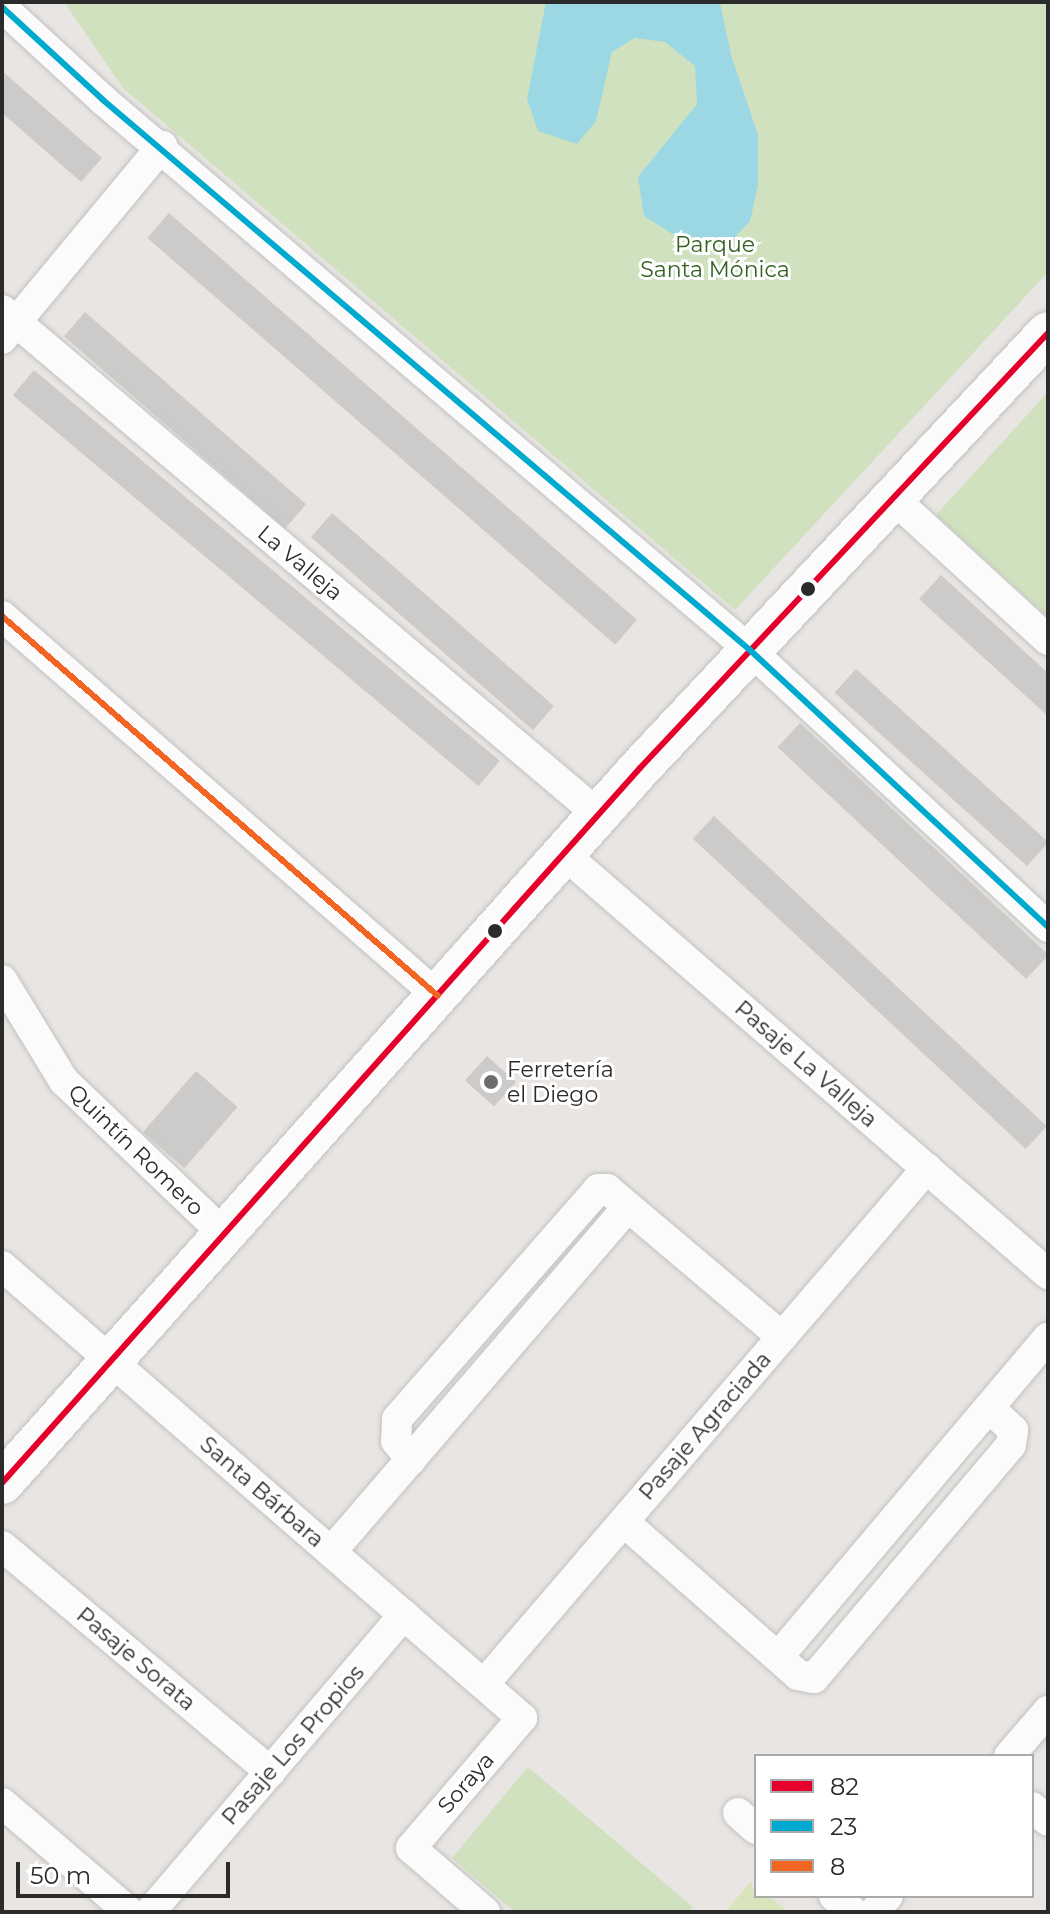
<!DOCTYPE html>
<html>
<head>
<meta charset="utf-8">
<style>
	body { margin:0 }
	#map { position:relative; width:1050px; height:1914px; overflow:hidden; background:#e8e5e2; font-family:Montserrat,sans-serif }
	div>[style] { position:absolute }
	.green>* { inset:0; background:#cfe1be }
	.pitch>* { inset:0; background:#d9e4bc }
	.water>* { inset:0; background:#9cd8e3 }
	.building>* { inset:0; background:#cdcbc9; transform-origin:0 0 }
	.roads { filter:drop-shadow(0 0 2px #c2c2c1) drop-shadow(0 0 2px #c2c2c1) }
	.minor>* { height:30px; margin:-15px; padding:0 15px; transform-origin:15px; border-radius:15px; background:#fcfbfb }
	.secondary>* { height:42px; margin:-21px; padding:0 21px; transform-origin:21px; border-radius:21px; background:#fcfbfb }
	.bus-1>* { height:6px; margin:-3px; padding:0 3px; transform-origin:3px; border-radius:3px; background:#e4002b }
	.bus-2>* { height:6px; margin:-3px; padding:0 3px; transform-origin:3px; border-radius:3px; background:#00a9ce }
	.bus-3>* { height:6px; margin:-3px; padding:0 3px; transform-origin:3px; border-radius:3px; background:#f26522 }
	.dots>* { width:22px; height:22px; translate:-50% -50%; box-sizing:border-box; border:4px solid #fff; border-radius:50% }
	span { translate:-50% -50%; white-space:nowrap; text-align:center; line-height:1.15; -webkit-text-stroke:6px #fff; paint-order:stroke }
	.park-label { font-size:22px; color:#346221 }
	.street-label { font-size:22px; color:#2b2b2b }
	.poi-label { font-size:22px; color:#2b2b2b }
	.left { translate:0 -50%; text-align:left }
	.frame { position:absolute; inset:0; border:4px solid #2b2b2b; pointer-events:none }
	.legend { position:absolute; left:754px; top:1754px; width:280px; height:144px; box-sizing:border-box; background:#fff; border:2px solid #aaa; margin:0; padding:10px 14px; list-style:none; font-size:24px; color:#2b2b2b }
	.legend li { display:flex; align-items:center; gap:16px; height:40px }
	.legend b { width:40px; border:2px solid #aaa }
	.scale { position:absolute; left:16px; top:1862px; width:214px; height:36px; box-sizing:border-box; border:4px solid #2b2b2b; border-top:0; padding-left:10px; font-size:24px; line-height:28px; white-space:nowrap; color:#2b2b2b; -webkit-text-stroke:6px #fff; paint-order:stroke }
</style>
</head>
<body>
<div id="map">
	<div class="green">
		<div style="clip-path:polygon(64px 2px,1048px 2px,1048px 272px,735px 610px,123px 88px)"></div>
		<div style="clip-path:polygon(1048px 392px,1048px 617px,936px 515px)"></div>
		<div style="clip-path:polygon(528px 1767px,693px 1907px,688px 1912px,515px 1912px,452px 1858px)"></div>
	</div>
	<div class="pitch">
		<div style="clip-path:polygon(751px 1881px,756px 1896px,769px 1896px,788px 1912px,725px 1912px)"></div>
	</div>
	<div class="water">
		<div style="clip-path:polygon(546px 2px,720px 2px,731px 55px,758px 135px,758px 185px,750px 221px,733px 239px,677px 237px,644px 216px,638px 177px,697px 104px,695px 66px,665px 42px,635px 38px,612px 52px,596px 121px,577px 144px,538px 131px,527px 99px)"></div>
	</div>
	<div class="building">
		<div style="clip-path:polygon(2px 71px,102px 158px,81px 182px,2px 113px)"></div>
		<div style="left:169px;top:213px;width:620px;height:33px;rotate:41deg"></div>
		<div style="left:85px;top:312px;width:293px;height:32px;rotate:41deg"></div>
		<div style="left:34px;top:370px;width:608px;height:33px;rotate:40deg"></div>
		<div style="left:332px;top:513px;width:294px;height:32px;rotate:41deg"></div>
		<div style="clip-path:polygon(941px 575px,1048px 673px,1048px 716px,919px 599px)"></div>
		<div style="left:856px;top:669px;width:259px;height:32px;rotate:42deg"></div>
		<div style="left:800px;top:723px;width:340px;height:33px;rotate:43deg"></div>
		<div style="left:714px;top:816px;width:455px;height:31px;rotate:43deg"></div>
		<div style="left:487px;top:1056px;width:39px;height:33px;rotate:42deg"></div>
		<div style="left:196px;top:1071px;width:55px;height:81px;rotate:41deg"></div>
	</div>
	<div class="roads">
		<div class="minor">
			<div style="left:2px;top:7px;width:137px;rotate:42.6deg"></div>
			<div style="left:103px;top:100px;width:849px;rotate:40.37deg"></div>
			<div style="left:750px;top:650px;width:407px;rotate:42.9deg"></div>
			<div style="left:2px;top:310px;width:782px;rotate:40.23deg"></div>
			<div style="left:2px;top:339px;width:251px;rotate:-50.3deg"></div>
			<div style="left:893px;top:498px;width:210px;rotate:42.5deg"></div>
			<div style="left:2px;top:616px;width:578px;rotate:41.07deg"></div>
			<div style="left:564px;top:854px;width:641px;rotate:40.95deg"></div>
			<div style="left:2px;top:980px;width:119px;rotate:58.5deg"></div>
			<div style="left:64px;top:1081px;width:221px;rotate:43.7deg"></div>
			<div style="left:2px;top:1266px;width:689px;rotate:41deg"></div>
			<div style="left:522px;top:1718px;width:171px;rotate:130.5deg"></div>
			<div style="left:411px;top:1848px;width:98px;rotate:40.9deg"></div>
			<div style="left:411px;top:1460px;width:24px;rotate:-128deg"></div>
			<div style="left:396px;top:1441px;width:22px;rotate:-87deg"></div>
			<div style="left:397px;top:1419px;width:305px;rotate:-48.8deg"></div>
			<div style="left:598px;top:1189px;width:9px"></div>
			<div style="left:607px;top:1189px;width:229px;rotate:40.2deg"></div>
			<div style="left:624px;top:1522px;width:232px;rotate:41.3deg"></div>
			<div style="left:798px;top:1675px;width:16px;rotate:11deg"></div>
			<div style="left:814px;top:1678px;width:305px;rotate:-49.8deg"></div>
			<div style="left:1011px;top:1445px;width:15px;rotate:-82deg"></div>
			<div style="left:1013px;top:1430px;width:33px;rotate:-137deg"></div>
			<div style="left:2px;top:1546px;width:351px;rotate:40.1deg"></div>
			<div style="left:331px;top:1552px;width:455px;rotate:-49.3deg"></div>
			<div style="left:778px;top:1657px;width:418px;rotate:-49.8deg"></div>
			<div style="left:484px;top:1684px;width:680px;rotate:-49.35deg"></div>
			<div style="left:1009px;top:1756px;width:60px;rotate:-49.1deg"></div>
			<div style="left:2px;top:1803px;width:167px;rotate:40.6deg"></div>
			<div style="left:1032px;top:1807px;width:21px;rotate:41deg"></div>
			<div style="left:738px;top:1813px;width:24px;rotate:42deg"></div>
			<div style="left:834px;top:1896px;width:25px;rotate:40deg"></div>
			<div style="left:150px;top:1912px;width:391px;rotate:-49.5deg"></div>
			<div style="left:874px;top:1912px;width:21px;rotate:-49deg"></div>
		</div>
		<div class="secondary">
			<div style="left:2px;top:1483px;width:958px;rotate:-48.26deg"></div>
			<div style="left:640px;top:768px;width:596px;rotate:-46.83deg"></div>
		</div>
	</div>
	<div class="bus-1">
		<div style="left:2px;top:1483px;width:958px;rotate:-48.26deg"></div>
		<div style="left:640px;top:768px;width:596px;rotate:-46.83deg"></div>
	</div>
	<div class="bus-2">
		<div style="left:2px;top:7px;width:137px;rotate:42.6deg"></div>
		<div style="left:103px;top:100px;width:849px;rotate:40.37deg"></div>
		<div style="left:750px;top:650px;width:407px;rotate:42.9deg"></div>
	</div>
	<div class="bus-3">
		<div style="left:2px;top:616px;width:578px;rotate:41.07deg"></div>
	</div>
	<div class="dots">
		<div style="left:808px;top:589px;background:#2b2b2b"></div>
		<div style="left:495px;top:931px;background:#2b2b2b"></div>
		<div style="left:491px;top:1082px;background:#6d6c6b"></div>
	</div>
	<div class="park-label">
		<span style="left:715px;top:257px">Parque<br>Santa Mónica</span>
	</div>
	<div class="street-label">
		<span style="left:300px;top:563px;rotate:40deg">La Valleja</span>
		<span style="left:806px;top:1064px;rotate:41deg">Pasaje La Valleja</span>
		<span style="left:136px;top:1150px;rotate:44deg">Quintín Romero</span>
		<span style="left:705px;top:1426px;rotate:-49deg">Pasaje Agraciada</span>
		<span style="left:262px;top:1492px;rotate:41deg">Santa Bárbara</span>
		<span style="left:136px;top:1659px;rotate:40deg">Pasaje Sorata</span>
		<span style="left:293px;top:1745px;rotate:-49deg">Pasaje Los Propios</span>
		<span style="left:466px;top:1783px;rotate:-49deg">Soraya</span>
	</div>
	<div class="poi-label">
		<span class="left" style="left:507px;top:1082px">Ferretería<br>el Diego</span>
	</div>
	<div class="frame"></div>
	<ul class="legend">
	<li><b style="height:10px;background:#e4002b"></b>82</li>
	<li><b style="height:10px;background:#00a9ce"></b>23</li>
	<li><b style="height:10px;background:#f26522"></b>8</li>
	</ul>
	<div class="scale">50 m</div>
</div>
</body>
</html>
